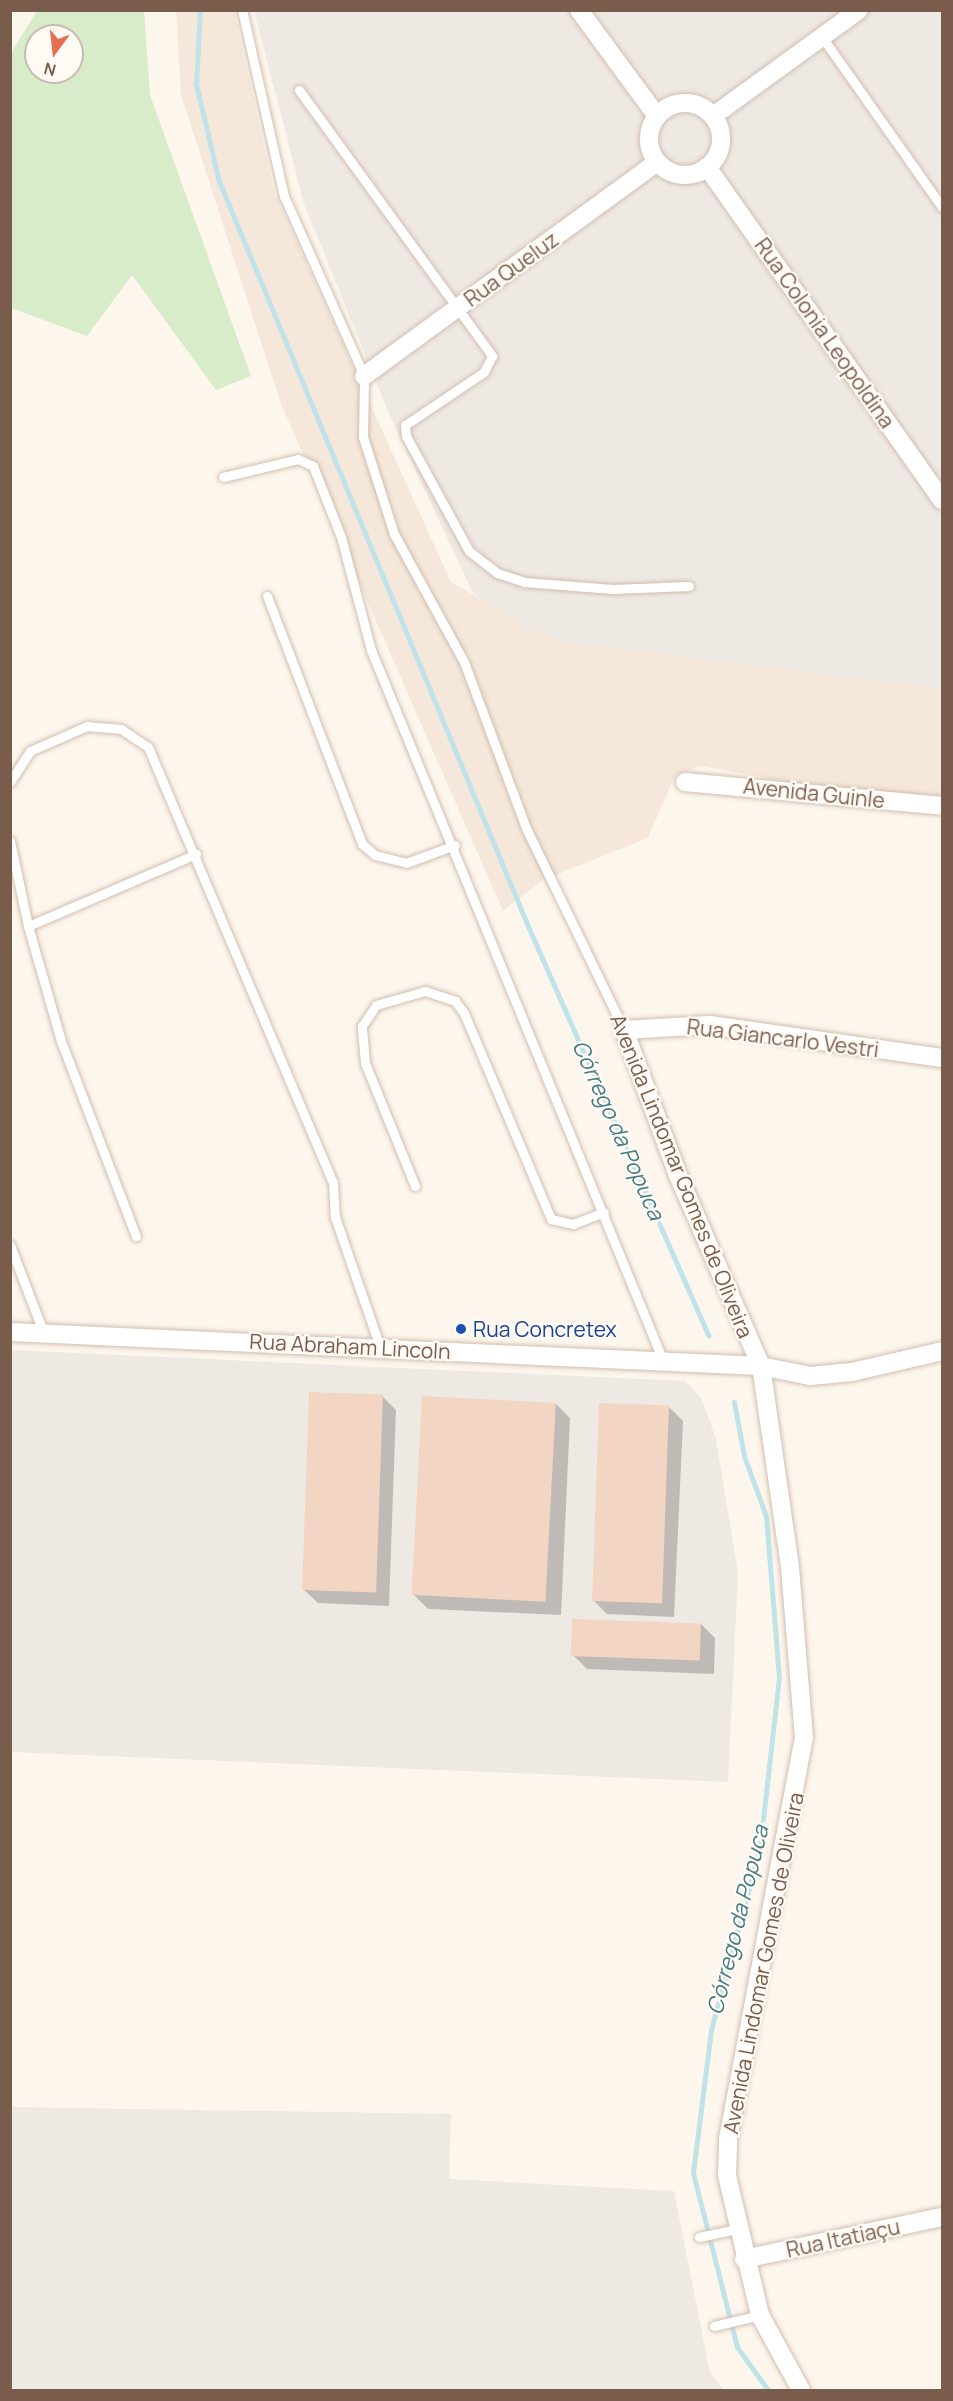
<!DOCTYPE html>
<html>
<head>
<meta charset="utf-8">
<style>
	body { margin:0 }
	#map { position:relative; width:953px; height:2401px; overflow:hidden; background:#fdf6ec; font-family:Manrope,sans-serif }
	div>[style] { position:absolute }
	.residential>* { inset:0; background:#f5e8da }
	.industrial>* { inset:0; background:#efe9e4 }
	.green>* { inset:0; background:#d8ecc9 }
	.shadow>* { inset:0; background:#0003 }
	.stream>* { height:5px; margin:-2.5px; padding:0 2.5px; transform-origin:2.5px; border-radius:2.5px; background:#bfe3e8 }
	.building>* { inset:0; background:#f3d5c3; transform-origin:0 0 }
	.roads { filter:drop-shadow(0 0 2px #d1beb0) drop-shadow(0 0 2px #d1beb0) }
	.service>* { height:9px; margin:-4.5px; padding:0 4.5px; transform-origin:4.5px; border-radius:4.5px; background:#fff }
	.minor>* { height:18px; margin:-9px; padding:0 9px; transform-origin:9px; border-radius:9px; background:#fff }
	.minor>.ring { margin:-9px; padding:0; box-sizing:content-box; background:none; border:18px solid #fff; border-radius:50% }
	.dots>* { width:16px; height:16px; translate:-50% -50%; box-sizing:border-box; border:3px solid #fffaf3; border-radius:50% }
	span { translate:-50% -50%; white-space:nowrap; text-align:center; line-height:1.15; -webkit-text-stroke:4.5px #fffaf3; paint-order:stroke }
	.street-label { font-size:21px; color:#7a5c4d }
	.transit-label { font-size:21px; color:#164399 }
	.left { translate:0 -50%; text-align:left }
	.water-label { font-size:22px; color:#437c86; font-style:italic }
	.frame { position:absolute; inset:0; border:12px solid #7a5c4d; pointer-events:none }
	.north { position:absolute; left:24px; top:24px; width:60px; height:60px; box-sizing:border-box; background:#fffaf3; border:2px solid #cabbb1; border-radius:50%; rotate:195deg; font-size:16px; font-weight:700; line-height:24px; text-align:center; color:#7a5c4d }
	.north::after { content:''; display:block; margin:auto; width:21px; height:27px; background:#e76f51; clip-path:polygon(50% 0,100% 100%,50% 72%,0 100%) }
</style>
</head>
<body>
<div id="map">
	<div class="residential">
		<div style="clip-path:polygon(176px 11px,234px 11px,274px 192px,451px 582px,554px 640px,942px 683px,942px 809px,700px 766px,675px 775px,648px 838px,543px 880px,503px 911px,281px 404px,181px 95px)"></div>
	</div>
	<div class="industrial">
		<div style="clip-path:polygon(254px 11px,942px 11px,942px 689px,558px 641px,521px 625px,473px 593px,390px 416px,304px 204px)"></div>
		<div style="clip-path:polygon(11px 1350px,685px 1381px,702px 1399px,716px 1439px,738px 1573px,728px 1782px,11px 1752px)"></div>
		<div style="clip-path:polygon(11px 2107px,451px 2114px,449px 2179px,674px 2191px,710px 2373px,724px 2390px,11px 2390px)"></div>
	</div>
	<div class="green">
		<div style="clip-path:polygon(evenodd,37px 11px,144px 11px,150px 95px,251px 376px,216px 390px,132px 275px,87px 336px,11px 308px,11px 53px,37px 11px,36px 36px,72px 36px,72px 72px,36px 72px,36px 36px)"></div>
	</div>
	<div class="shadow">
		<div style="clip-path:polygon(382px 1396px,396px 1410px,389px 1606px,318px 1603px,303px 1589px)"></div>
		<div style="clip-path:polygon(556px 1404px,570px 1418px,561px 1615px,428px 1609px,414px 1595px)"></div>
		<div style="clip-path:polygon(669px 1407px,683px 1421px,674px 1617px,607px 1614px,593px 1600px)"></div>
		<div style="clip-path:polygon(701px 1624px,715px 1638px,714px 1674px,587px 1669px,573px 1655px)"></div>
	</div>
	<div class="stream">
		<div style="left:200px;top:10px;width:74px;rotate:93.1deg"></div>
		<div style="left:196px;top:84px;width:100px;rotate:76.7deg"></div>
		<div style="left:219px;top:181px;width:804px;rotate:67.48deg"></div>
		<div style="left:527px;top:924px;width:450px;rotate:66.2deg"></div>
		<div style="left:734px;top:1402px;width:55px;rotate:79.5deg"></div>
		<div style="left:744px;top:1456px;width:64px;rotate:69.9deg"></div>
		<div style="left:766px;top:1516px;width:162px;rotate:85.4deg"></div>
		<div style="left:779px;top:1677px;width:171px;rotate:96.4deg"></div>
		<div style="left:760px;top:1847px;width:189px;rotate:105deg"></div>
		<div style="left:711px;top:2030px;width:144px;rotate:97.2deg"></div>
		<div style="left:693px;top:2173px;width:179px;rotate:75.8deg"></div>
		<div style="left:737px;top:2347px;width:53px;rotate:54.2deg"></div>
	</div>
	<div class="building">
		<div style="left:309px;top:1392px;width:74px;height:198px;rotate:2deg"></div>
		<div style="left:422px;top:1396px;width:134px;height:199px;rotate:3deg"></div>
		<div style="left:599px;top:1403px;width:70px;height:198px;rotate:2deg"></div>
		<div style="left:572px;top:1619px;width:129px;height:37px;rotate:2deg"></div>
	</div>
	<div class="roads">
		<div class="service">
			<div style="left:242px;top:10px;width:191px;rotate:77.3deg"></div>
			<div style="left:284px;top:196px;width:197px;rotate:66deg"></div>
			<div style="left:364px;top:376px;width:61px;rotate:90.9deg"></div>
			<div style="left:363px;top:437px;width:102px;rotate:72.3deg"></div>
			<div style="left:394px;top:534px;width:146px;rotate:61.3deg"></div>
			<div style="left:464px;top:662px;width:177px;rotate:69.5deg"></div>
			<div style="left:526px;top:828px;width:225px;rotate:64.1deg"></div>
			<div style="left:822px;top:37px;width:208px;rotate:54.8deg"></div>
			<div style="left:299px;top:90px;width:329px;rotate:54deg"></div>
			<div style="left:492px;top:356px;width:18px;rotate:117deg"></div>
			<div style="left:484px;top:372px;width:95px;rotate:146.1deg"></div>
			<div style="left:405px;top:425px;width:11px;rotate:85deg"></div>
			<div style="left:406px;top:436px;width:131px;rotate:61.3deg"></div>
			<div style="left:469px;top:551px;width:36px;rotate:38deg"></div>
			<div style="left:497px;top:573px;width:28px;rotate:18deg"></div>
			<div style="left:524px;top:582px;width:89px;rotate:4.5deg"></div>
			<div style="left:613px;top:589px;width:76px;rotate:-2.3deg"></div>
			<div style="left:223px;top:477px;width:77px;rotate:-13.5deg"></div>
			<div style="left:298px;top:459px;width:17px;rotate:25deg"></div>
			<div style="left:313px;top:466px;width:76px;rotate:68.5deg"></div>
			<div style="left:341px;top:537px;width:117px;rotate:75.1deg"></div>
			<div style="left:371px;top:650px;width:771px;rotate:67.66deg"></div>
			<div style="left:267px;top:596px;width:266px;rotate:69deg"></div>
			<div style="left:362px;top:844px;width:17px;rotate:40deg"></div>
			<div style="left:375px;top:855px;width:32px;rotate:14deg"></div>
			<div style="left:406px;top:863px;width:52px;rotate:-20.2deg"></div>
			<div style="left:10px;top:782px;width:37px;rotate:-57deg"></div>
			<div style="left:30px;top:751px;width:62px;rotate:-23.7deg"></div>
			<div style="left:87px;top:726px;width:34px;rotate:5deg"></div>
			<div style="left:121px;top:729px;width:32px;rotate:34deg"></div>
			<div style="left:148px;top:747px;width:473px;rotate:67deg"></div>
			<div style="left:333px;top:1182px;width:35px;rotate:87deg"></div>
			<div style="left:335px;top:1217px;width:138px;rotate:70.9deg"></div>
			<div style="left:10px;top:841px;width:87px;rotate:78deg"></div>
			<div style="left:28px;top:926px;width:120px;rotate:74deg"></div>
			<div style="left:61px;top:1041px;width:209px;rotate:69deg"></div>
			<div style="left:28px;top:926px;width:183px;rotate:-23.2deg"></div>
			<div style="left:415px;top:1186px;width:133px;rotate:-112.1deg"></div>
			<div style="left:365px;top:1063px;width:37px;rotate:-95deg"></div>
			<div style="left:362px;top:1026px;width:25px;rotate:-56deg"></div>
			<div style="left:376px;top:1005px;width:51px;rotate:-15.9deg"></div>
			<div style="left:425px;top:991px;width:32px;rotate:18deg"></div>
			<div style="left:455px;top:1001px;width:15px;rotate:53deg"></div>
			<div style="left:464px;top:1013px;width:224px;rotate:67.1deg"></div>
			<div style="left:551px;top:1219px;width:23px;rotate:13deg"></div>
			<div style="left:573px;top:1224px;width:33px;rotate:-21deg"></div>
			<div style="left:10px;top:1245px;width:95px;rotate:69.1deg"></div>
			<div style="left:699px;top:2237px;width:40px;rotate:-12deg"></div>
			<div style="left:714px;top:2326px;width:47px;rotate:-13.4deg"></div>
		</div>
		<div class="minor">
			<div style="left:579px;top:10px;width:132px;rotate:53.7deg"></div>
			<div class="ring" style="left:649px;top:103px;width:54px;height:54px"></div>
			<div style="left:713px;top:116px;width:180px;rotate:-36deg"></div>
			<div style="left:707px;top:167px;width:408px;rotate:54.8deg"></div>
			<div style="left:364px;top:376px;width:363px;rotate:-36.1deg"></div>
			<div style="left:685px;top:782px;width:258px;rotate:5.3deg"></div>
			<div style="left:10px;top:1332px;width:752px;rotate:2.59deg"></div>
			<div style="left:761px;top:1366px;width:50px;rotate:11.5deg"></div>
			<div style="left:810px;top:1376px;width:42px;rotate:-5.4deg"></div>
			<div style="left:852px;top:1372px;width:92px;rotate:-13.1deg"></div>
			<div style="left:744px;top:2259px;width:202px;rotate:-12deg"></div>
			<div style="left:801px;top:2390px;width:85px;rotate:-118.7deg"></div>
			<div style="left:760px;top:2315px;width:144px;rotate:-103.3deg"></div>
			<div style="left:727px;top:2175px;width:36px;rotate:-88deg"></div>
			<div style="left:728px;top:2139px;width:408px;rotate:-79.3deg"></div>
			<div style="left:804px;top:1738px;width:172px;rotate:-94.7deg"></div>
			<div style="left:790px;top:1567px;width:203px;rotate:-98.2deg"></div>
			<div style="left:761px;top:1366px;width:208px;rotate:-113.5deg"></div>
			<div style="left:678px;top:1175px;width:155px;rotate:-110.4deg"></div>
			<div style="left:624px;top:1030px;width:86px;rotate:-3.3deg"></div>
			<div style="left:710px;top:1025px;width:234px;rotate:8.1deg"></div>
		</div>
	</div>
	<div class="dots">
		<div style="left:461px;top:1329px;background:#1a4fb4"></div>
	</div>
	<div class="street-label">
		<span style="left:511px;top:269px;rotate:-36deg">Rua Queluz</span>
		<span style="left:825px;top:333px;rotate:55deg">Rua Colonia Leopoldina</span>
		<span style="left:814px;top:793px;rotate:6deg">Avenida Guinle</span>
		<span style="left:783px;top:1038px;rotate:7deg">Rua Giancarlo Vestri</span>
		<span style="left:682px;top:1176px;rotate:68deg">Avenida Lindomar Gomes de Oliveira</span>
		<span style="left:350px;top:1346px;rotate:3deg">Rua Abraham Lincoln</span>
		<span style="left:763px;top:1963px;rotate:-79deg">Avenida Lindomar Gomes de Oliveira</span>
		<span style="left:843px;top:2238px;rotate:-12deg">Rua Itatiaçu</span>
	</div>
	<div class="transit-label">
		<span class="left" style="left:473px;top:1329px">Rua Concretex</span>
	</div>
	<div class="water-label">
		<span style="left:618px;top:1130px;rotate:66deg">Córrego da Popuca</span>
		<span style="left:738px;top:1920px;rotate:-76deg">Córrego da Popuca</span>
	</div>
	<div class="frame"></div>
	<div class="north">N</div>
</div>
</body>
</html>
